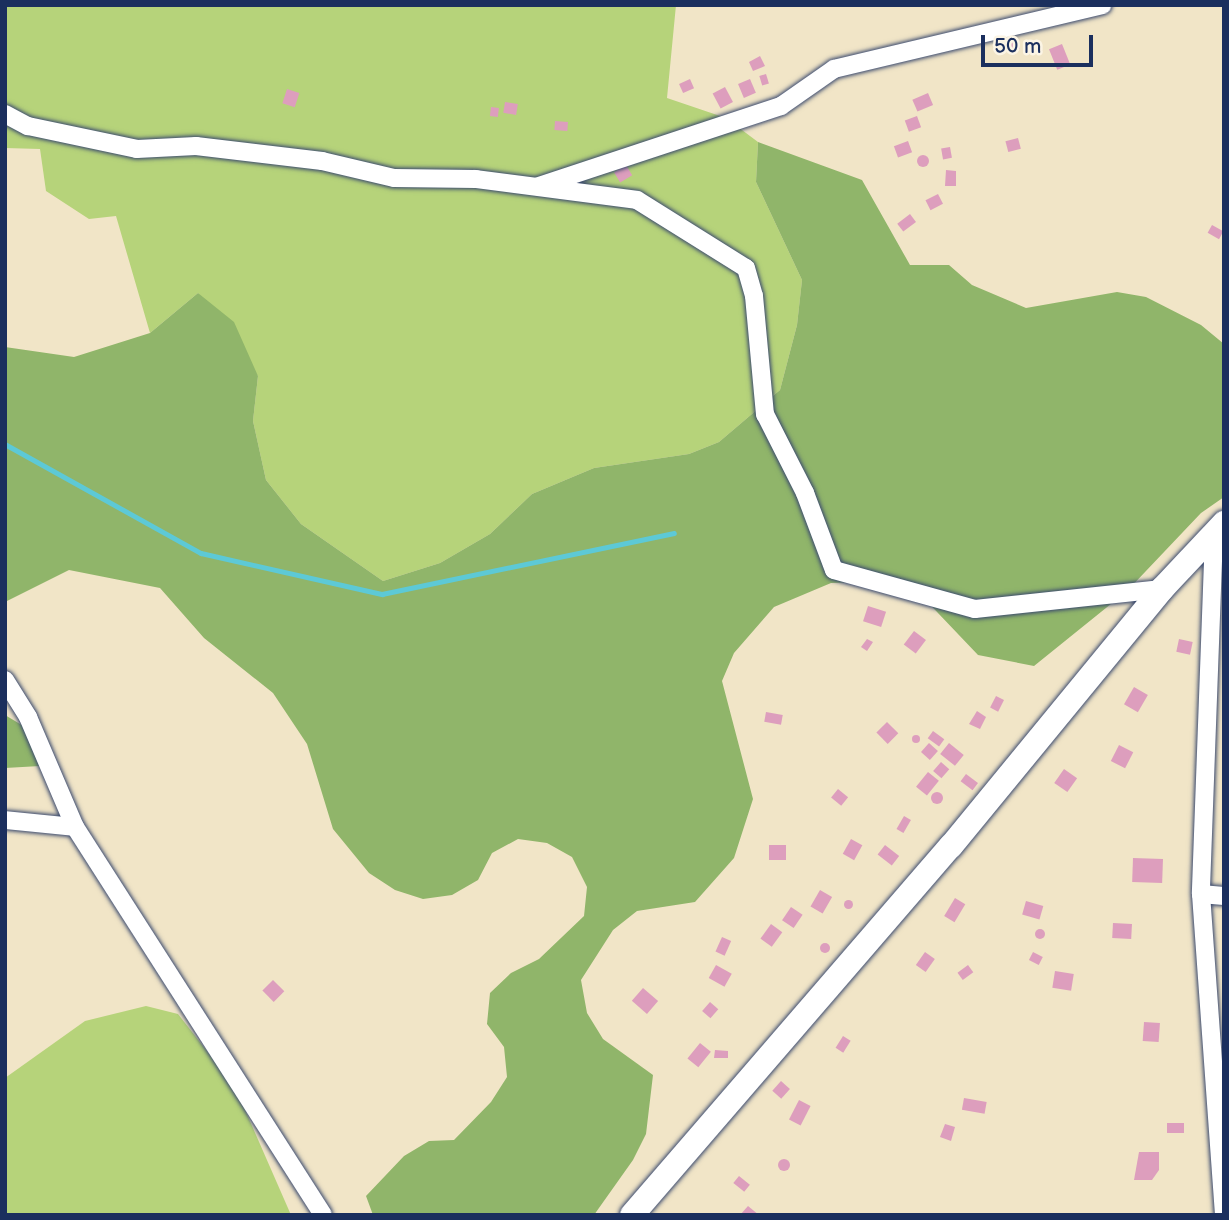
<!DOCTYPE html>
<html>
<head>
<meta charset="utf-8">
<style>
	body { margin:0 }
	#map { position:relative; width:1229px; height:1220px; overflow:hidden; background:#f1e5c7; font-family:"Balsamiq Sans",sans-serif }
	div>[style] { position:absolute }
	.green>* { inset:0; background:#b6d37a }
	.forest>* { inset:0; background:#90b56a }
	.stream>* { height:4.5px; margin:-2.25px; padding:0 2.25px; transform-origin:2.25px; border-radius:2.25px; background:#5dc9d6 }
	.building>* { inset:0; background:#dd9ebd; transform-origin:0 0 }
	.round { border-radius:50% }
	.roads { filter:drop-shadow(0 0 2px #3b4a6e) drop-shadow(0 0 2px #3b4a6e) }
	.street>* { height:18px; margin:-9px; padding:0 9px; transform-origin:9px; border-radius:9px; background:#fff }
	.secondary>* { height:24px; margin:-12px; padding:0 12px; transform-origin:12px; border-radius:12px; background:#fff }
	span { translate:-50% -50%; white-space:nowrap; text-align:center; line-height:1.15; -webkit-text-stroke:5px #fcf5e5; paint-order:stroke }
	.frame { position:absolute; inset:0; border:7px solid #1b2f5e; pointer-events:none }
	.scale { position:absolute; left:981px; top:35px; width:112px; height:32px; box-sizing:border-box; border:4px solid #1b2f5e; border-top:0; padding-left:9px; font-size:21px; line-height:24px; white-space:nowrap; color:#1b2f5e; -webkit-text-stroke:5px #fcf5e5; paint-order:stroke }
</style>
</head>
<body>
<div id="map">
	<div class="green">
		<div style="clip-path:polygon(5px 5px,676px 5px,667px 98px,726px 118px,758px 142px,756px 182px,802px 280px,797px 325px,780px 390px,719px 442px,689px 454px,594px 468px,532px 494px,490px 534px,440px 563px,383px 581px,301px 524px,266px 480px,253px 421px,258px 376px,198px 293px,150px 333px,116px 216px,89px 219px,46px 191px,40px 149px,5px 148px)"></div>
		<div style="clip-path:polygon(146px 1006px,178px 1014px,235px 1087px,291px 1215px,5px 1215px,5px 1078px,85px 1021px)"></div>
	</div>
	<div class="forest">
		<div style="clip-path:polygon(758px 142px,862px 180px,910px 265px,949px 265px,972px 285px,1026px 308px,1117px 292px,1146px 297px,1201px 325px,1224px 344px,1224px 497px,1201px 513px,1127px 591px,1034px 666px,978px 655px,918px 592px,890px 581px,831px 583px,774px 607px,734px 653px,722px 681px,753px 799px,734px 858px,695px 902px,637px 911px,613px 930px,581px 980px,587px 1013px,603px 1039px,653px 1075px,646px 1134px,633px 1160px,594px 1215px,373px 1215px,366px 1196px,404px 1156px,429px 1141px,454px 1140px,491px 1102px,507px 1077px,504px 1047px,487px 1024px,490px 993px,511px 973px,539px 959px,584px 916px,587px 887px,572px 857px,547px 843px,518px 839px,492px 853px,478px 880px,452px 895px,423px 899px,395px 890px,369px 873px,333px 829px,307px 744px,273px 693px,204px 638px,160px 588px,69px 570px,5px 602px,5px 347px,74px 357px,150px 333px,198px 293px,234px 322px,258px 376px,253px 421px,266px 480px,301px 524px,383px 581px,440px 563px,490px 534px,532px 494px,594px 468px,689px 454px,719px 442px,780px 390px,797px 325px,802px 280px,756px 182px)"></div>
		<div style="clip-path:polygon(5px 715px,25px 727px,40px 766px,5px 768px)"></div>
	</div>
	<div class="stream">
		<div style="left:5px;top:444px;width:224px;rotate:29.1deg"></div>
		<div style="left:201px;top:553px;width:186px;rotate:12.8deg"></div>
		<div style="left:382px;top:594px;width:298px;rotate:-11.8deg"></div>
	</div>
	<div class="building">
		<div style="clip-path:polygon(1018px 40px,1020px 49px,1008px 51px,1007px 41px)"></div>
		<div style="left:1062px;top:44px;width:22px;height:14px;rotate:68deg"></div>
		<div style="clip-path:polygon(760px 56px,765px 66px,753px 71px,749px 62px)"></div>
		<div style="left:766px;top:74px;width:10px;height:7px;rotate:73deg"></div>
		<div style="left:690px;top:79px;width:10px;height:12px;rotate:66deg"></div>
		<div style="left:750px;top:79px;width:15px;height:13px;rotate:67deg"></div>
		<div style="left:725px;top:87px;width:17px;height:14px;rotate:62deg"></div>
		<div style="left:287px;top:89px;width:13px;height:15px;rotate:18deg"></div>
		<div style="left:928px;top:93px;width:13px;height:17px;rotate:67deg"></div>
		<div style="left:505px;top:102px;width:13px;height:11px;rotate:9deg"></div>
		<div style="left:491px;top:107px;width:8px;height:9px;rotate:7deg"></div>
		<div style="left:917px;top:116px;width:12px;height:13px;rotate:70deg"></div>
		<div style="left:555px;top:121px;width:13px;height:9px;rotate:4deg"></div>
		<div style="left:1018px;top:138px;width:11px;height:13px;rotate:75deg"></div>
		<div style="left:908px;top:141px;width:12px;height:15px;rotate:70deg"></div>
		<div style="left:950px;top:147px;width:11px;height:9px;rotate:80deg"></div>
		<div class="round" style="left:917px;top:155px;width:12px;height:12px"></div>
		<div style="left:626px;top:165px;width:12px;height:14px;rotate:59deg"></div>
		<div style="clip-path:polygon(946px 170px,956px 171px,956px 186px,945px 186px)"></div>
		<div style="left:938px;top:194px;width:11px;height:14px;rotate:63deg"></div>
		<div style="left:910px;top:214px;width:10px;height:16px;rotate:53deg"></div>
		<div style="left:1212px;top:225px;width:13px;height:9px;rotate:29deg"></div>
		<div style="left:868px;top:606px;width:19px;height:16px;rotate:18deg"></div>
		<div style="left:914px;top:631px;width:15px;height:17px;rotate:37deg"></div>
		<div style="clip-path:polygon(867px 639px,873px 642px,867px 651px,861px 647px)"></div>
		<div style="left:1179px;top:639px;width:14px;height:13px;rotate:12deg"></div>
		<div style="left:1134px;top:687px;width:16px;height:20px;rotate:30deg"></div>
		<div style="left:996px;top:696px;width:9px;height:13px;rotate:27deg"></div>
		<div style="clip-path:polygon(977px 711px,986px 717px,980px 729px,969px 724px)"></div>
		<div style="left:766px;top:712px;width:17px;height:10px;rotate:10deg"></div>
		<div style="left:887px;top:722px;width:16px;height:15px;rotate:45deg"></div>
		<div style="left:933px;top:731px;width:14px;height:9px;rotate:36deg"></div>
		<div class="round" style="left:912px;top:735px;width:8px;height:8px"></div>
		<div style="left:929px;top:743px;width:12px;height:12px;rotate:42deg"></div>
		<div style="left:949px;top:743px;width:19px;height:14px;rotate:39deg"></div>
		<div style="left:1119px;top:745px;width:16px;height:18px;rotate:27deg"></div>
		<div style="left:941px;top:762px;width:11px;height:12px;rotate:41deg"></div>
		<div style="left:1064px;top:769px;width:16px;height:17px;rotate:35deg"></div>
		<div style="left:928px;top:772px;width:14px;height:19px;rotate:39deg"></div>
		<div style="left:966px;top:774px;width:15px;height:9px;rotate:37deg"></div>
		<div style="left:838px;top:789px;width:13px;height:11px;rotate:39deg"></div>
		<div class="round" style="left:931px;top:792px;width:12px;height:12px"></div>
		<div style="left:904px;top:816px;width:8px;height:15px;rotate:30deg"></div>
		<div style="left:851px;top:839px;width:13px;height:17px;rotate:29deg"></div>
		<div style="left:769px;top:845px;width:17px;height:15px"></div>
		<div style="left:885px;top:845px;width:18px;height:12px;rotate:38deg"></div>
		<div style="left:1133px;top:858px;width:30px;height:24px;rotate:2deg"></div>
		<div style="left:820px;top:890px;width:14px;height:19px;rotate:30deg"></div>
		<div style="left:955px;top:898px;width:12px;height:21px;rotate:31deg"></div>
		<div class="round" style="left:843.5px;top:899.5px;width:9px;height:9px"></div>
		<div style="left:1026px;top:901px;width:18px;height:14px;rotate:16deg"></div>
		<div style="left:791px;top:907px;width:14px;height:16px;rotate:34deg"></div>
		<div style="left:1113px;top:923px;width:19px;height:15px;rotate:3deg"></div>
		<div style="left:771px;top:924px;width:14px;height:18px;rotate:36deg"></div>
		<div class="round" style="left:1035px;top:929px;width:10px;height:10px"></div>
		<div style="left:722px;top:937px;width:10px;height:16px;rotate:24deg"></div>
		<div class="round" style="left:820px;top:943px;width:10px;height:10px"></div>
		<div style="left:925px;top:952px;width:12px;height:16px;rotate:35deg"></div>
		<div style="left:1033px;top:952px;width:11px;height:9px;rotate:27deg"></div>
		<div style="left:716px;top:965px;width:18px;height:15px;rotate:29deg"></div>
		<div style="left:968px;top:965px;width:9px;height:13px;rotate:54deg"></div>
		<div style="left:1055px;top:971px;width:19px;height:17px;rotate:9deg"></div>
		<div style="left:273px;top:980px;width:16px;height:15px;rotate:45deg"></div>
		<div style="left:643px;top:988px;width:20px;height:17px;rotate:41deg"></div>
		<div style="left:710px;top:1002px;width:11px;height:12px;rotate:41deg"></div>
		<div style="left:1144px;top:1022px;width:16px;height:19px;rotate:4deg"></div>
		<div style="left:843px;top:1036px;width:9px;height:14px;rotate:32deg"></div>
		<div style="left:700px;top:1043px;width:14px;height:20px;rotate:39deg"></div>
		<div style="clip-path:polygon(715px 1050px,728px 1051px,728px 1058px,714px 1058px)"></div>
		<div style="left:781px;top:1081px;width:12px;height:13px;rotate:42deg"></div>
		<div style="left:964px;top:1098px;width:23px;height:12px;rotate:10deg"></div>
		<div style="left:799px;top:1100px;width:13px;height:22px;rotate:27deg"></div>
		<div style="left:1167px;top:1123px;width:17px;height:10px"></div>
		<div style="clip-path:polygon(945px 1124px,955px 1127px,951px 1141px,940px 1137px)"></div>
		<div style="clip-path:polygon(1139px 1152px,1159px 1152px,1159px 1170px,1152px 1180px,1134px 1180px)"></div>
		<div class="round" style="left:778px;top:1159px;width:12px;height:12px"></div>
		<div style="left:739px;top:1176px;width:14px;height:9px;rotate:39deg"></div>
		<div style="clip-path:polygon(748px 1206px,759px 1215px,740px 1215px)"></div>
	</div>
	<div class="roads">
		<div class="street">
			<div style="left:5px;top:114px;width:26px;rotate:28deg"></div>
			<div style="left:28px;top:126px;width:111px;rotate:11.9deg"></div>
			<div style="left:137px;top:149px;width:59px;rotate:-2.9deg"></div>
			<div style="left:196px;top:146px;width:127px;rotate:6.8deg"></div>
			<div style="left:322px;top:161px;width:74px;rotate:13.3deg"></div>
			<div style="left:394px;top:178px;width:82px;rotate:0.7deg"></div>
			<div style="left:476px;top:179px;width:162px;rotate:7.4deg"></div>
			<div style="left:637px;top:200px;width:128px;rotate:32deg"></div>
			<div style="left:746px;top:268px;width:29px;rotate:74deg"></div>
			<div style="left:754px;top:296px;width:119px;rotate:84.7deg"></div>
			<div style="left:765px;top:414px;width:89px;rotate:63.1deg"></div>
			<div style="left:805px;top:493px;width:82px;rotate:69.4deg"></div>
			<div style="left:834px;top:570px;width:146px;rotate:15.5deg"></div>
			<div style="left:975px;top:609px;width:188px;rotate:-6.1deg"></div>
			<div style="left:539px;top:186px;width:255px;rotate:-18.3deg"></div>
			<div style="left:781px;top:106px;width:65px;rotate:-34.9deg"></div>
			<div style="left:834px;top:69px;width:276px;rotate:-13.4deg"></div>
			<div style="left:1214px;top:534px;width:360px;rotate:92.1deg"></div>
			<div style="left:1201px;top:894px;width:322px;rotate:85.9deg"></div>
			<div style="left:5px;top:680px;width:44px;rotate:58.1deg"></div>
			<div style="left:28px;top:717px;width:120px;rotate:66.9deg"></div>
			<div style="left:75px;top:827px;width:460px;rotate:57.4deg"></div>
			<div style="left:5px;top:820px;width:70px;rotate:5.7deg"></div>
			<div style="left:1201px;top:894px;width:23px;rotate:5deg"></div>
		</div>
		<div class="secondary">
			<div style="left:632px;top:1215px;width:488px;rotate:-49.2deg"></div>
			<div style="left:951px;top:846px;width:333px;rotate:-50.6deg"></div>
			<div style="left:1162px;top:589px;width:91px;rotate:-46.8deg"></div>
		</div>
	</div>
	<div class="frame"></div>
	<div class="scale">50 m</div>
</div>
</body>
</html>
